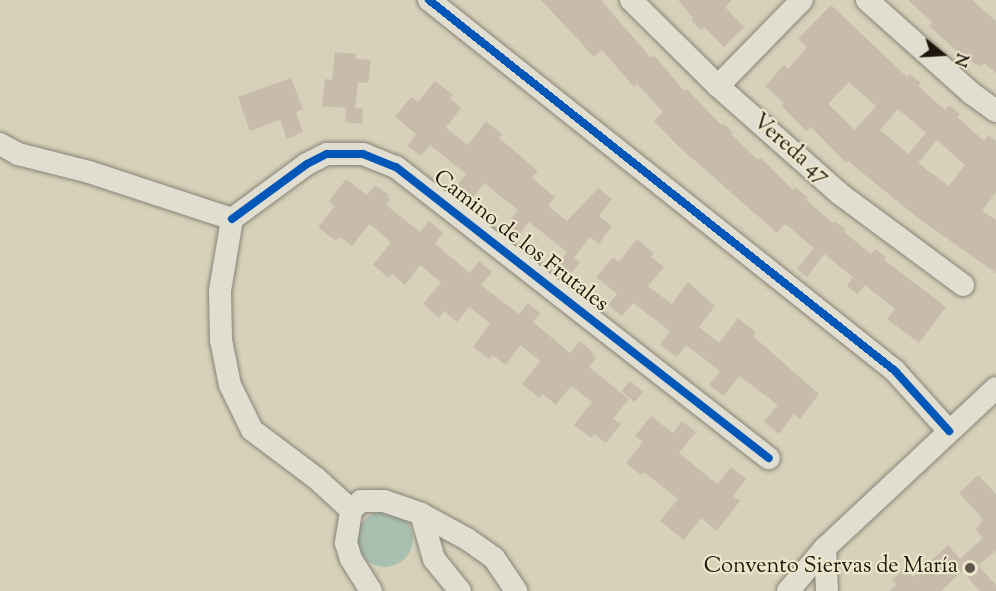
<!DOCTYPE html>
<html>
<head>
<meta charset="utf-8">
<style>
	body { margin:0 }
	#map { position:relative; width:996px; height:591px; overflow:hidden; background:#d7d1ba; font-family:"Sorts Mill Goudy",serif }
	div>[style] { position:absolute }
	.water>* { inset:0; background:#a9c0b1 }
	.round { border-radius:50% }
	.building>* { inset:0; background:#c8bbab; transform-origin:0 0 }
	.roads { filter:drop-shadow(0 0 2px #888376) drop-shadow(0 0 2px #888376) }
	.minor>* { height:22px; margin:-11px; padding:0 11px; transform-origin:11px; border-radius:11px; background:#e0ddd1 }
	.cycleway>* { height:8px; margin:-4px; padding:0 4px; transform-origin:4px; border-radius:4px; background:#0057b8 }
	.dots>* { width:16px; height:16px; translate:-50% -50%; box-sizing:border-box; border:3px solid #ede6ca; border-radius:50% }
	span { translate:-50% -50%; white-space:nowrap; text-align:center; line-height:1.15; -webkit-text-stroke:4.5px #ede6ca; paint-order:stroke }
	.street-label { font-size:22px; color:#1e170e }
	.poi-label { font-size:22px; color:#1e170e }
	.right { translate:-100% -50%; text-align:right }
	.north { position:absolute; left:912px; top:24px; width:60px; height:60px; -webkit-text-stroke:4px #ede6ca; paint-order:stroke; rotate:108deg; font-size:16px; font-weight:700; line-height:24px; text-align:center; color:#1e170e }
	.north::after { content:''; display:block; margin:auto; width:21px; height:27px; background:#1e170e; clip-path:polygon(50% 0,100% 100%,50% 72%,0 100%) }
</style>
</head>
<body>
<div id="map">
	<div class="water">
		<div class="round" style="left:357px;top:511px;width:56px;height:56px"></div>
	</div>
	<div class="building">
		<div style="clip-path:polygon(541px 0,601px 0,651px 58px,654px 55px,684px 91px,687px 89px,721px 125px,723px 123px,733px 132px,731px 134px,758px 160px,761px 158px,793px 190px,795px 187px,808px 198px,806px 200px,833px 223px,835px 221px,846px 230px,844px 232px,871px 254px,875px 249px,886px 257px,884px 260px,946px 307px,919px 343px,887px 319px,895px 309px,865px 285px,857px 294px,847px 286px,853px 277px,824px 254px,807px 277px,797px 269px,814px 248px,785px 224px,777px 233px,677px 145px,654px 121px,663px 112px,637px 84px,634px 87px,602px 50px,594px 57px)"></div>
		<div style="clip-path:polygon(678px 0,732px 0,725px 7px,744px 27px,724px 47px,704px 27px,701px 30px,691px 20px,693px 18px)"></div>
		<div style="clip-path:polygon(908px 0,972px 0,996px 21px,996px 73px,984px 63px,980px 67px,958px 52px,929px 26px,932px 22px)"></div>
		<div style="clip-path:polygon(evenodd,831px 5px,907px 77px,910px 74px,921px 83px,918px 86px,945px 110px,949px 105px,960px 114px,957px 117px,984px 141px,988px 135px,996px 141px,996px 192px,982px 211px,996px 220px,996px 273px,918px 218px,848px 161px,846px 163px,811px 127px,806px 131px,781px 105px,784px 103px,765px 86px,784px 65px,788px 69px,807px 47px,798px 39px,831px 5px,849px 82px,876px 106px,855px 130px,828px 104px,849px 82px,831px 5px,898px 109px,926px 133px,908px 154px,880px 130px,898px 109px,831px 5px,937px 140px,965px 165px,949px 186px,918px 163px,937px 140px)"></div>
		<div style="clip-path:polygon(335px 52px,356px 54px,355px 59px,371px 60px,368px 83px,358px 82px,355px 108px,363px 109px,362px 124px,345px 122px,346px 108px,322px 106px,325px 79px,332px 80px)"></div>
		<div style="clip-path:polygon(291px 78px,303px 109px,296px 112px,303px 132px,287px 139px,280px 120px,250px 131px,238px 97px)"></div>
		<div style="clip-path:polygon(435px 81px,453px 95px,450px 98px,461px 108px,446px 128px,468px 145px,486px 121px,502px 134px,499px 138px,538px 171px,532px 178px,555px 197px,548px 206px,567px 221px,598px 188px,612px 199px,599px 216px,612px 226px,599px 244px,590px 237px,574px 258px,580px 262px,571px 274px,559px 264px,567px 252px,529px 222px,519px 235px,506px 225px,518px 210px,484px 183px,472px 198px,457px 185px,466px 174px,430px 145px,421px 156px,407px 146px,416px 134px,395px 117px,411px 97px,418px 102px)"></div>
		<div style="clip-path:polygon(346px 179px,367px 195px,375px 185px,389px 195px,387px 197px,390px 200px,386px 205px,420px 232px,429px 221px,443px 233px,435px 244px,470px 273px,479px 261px,492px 272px,481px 285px,519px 314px,528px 303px,540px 313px,533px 322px,570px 353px,580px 341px,593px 352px,592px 354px,596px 358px,589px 367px,629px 399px,613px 419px,621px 424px,606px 443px,594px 434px,591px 438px,574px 425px,592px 402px,571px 386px,556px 405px,543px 394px,540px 398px,522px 384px,540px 361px,520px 345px,506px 365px,492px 355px,489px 359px,473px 347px,490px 323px,469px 307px,457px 322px,444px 311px,439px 318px,423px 304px,441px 282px,420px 265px,405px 285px,392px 274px,389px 278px,373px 265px,391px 242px,369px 224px,352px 246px,340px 237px,336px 241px,318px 227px,335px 206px,329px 201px)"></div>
		<div style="clip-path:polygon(637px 239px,654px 253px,651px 257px,664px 267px,648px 286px,672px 304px,688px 282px,715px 306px,699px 327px,719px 343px,738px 318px,756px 332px,753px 336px,819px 394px,800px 419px,794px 414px,779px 434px,764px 422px,778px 405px,739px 376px,724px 396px,709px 385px,720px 371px,686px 345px,677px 357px,660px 345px,670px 331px,633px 303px,622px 316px,608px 305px,617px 294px,596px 277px,613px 257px,619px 262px)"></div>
		<div style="left:630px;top:381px;width:17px;height:13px;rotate:40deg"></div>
		<div style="clip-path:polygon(651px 416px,673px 433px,682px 421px,696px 432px,679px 453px,717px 484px,731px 467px,746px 479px,733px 496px,740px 501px,717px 531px,701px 518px,684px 540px,660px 521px,678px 499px,644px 472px,641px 475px,626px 463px,643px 442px,635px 436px)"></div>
		<div style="clip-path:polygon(978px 475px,996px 494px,996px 551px,978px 565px,996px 585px,996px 591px,980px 591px,962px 571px,941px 591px,889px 591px,897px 584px,892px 580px,905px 568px,913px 577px,948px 545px,960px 559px,983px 538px,976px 530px,983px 519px,959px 493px)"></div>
	</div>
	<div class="roads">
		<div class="minor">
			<div style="left:429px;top:0;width:596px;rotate:38.52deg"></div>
			<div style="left:895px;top:371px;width:81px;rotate:48deg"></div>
			<div style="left:631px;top:0;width:122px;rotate:44.7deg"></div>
			<div style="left:718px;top:86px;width:163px;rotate:41.5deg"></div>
			<div style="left:840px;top:194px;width:153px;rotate:36.5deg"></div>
			<div style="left:867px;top:0;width:140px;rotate:41.8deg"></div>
			<div style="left:971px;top:93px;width:31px;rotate:36deg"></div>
			<div style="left:718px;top:86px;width:120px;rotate:-45.7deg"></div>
			<div style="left:0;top:144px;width:21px;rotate:29deg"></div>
			<div style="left:18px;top:154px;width:73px;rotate:14.2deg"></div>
			<div style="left:89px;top:172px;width:151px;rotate:18.2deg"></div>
			<div style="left:232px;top:219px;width:93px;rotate:-36.3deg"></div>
			<div style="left:307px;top:164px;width:22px;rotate:-27deg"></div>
			<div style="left:327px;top:154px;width:36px"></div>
			<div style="left:363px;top:154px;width:35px;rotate:22deg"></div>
			<div style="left:396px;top:167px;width:473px;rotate:38deg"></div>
			<div style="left:232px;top:219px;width:73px;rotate:99.5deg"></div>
			<div style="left:220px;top:291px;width:49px;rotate:88.8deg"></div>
			<div style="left:221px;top:340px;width:46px;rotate:78.7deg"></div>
			<div style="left:230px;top:385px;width:50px;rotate:63.9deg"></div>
			<div style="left:252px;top:430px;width:80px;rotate:36.9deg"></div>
			<div style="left:316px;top:478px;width:47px;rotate:42.4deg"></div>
			<div style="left:421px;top:514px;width:47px;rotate:73.9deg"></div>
			<div style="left:434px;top:559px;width:41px;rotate:50.9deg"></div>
			<div style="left:825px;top:548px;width:43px;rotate:87.3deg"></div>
			<div style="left:371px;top:591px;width:38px;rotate:-122deg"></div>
			<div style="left:351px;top:559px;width:17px;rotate:-107deg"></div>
			<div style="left:346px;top:543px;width:33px;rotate:-81deg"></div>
			<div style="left:351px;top:510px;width:13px;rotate:-42deg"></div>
			<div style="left:361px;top:501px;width:23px"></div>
			<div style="left:384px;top:501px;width:39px;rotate:19deg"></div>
			<div style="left:421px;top:514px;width:52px;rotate:28.5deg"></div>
			<div style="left:467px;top:539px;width:33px;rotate:35deg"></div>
			<div style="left:494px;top:558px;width:40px;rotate:56deg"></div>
			<div style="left:788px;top:591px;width:57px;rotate:-49.3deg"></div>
			<div style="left:825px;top:548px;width:234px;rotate:-43.1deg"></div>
		</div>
	</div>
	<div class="cycleway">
		<div style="left:429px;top:0;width:596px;rotate:38.52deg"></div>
		<div style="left:895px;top:371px;width:81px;rotate:48deg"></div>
		<div style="left:232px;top:219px;width:93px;rotate:-36.3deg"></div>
		<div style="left:307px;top:164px;width:22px;rotate:-27deg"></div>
		<div style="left:327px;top:154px;width:36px"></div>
		<div style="left:363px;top:154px;width:35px;rotate:22deg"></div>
		<div style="left:396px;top:167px;width:473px;rotate:38deg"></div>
	</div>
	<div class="dots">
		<div style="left:970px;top:568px;background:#5f584a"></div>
	</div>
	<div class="street-label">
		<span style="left:790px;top:150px;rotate:41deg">Vereda 47</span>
		<span style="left:520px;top:242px;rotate:38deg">Camino de los Frutales</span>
	</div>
	<div class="poi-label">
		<span class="right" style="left:958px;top:568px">Convento Siervas de María</span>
	</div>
	<div class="north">N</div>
</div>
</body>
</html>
